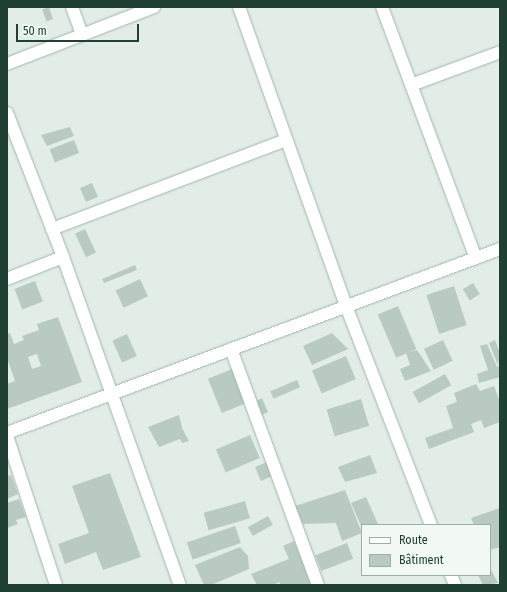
<!DOCTYPE html>
<html>
<head>
<meta charset="utf-8">
<style>
	body { margin:0 }
	#map { position:relative; width:507px; height:592px; overflow:hidden; background:#e1ede6; font-family:"Fira Sans Condensed",sans-serif }
	div>[style] { position:absolute }
	.building>* { inset:0; background:#b9cbc1; transform-origin:0 0 }
	.roads { filter:drop-shadow(0 0 1px #a3b6ac) drop-shadow(0 0 1px #a3b6ac) }
	.minor>* { height:12px; margin:-6px; padding:0 6px; transform-origin:6px; border-radius:6px; background:#fff }
	span { translate:-50% -50%; white-space:nowrap; text-align:center; line-height:1.15; -webkit-text-stroke:3px #f2f9f5; paint-order:stroke }
	.frame { position:absolute; inset:0; border:8px solid #1f4032; pointer-events:none }
	.legend { position:absolute; left:361px; top:524px; width:130px; height:52px; box-sizing:border-box; background:#f2f9f5; border:1px solid #9eafa7; margin:0; padding:5px 7px; list-style:none; font-size:12px; color:#1f4032 }
	.legend li { display:flex; align-items:center; gap:8px; height:20px }
	.legend b { width:20px; border:1px solid #9eafa7 }
	.scale { position:absolute; left:16px; top:24px; width:123px; height:18px; box-sizing:border-box; border:2px solid #1f4032; border-top:0; padding-left:5px; font-size:12px; line-height:14px; white-space:nowrap; color:#1f4032; -webkit-text-stroke:3px #f2f9f5; paint-order:stroke }
</style>
</head>
<body>
<div id="map">
	<div class="building">
		<div style="left:49px;top:7px;width:13px;height:7px;rotate:72deg"></div>
		<div style="clip-path:polygon(70px 127px,74px 136px,47px 146px,41px 135px)"></div>
		<div style="left:74px;top:140px;width:14px;height:26px;rotate:69deg"></div>
		<div style="left:92px;top:183px;width:15px;height:13px;rotate:67deg"></div>
		<div style="left:85px;top:229px;width:26px;height:11px;rotate:65deg"></div>
		<div style="clip-path:polygon(135px 265px,137px 270px,104px 283px,102px 279px)"></div>
		<div style="left:140px;top:279px;width:19px;height:27px;rotate:65deg"></div>
		<div style="left:35px;top:281px;width:22px;height:22px;rotate:69deg"></div>
		<div style="left:473px;top:283px;width:13px;height:12px;rotate:58deg"></div>
		<div style="left:454px;top:286px;width:41px;height:29px;rotate:72deg"></div>
		<div style="left:398px;top:306px;width:47px;height:22px;rotate:67deg"></div>
		<div style="clip-path:polygon(evenodd,58px 317px,82px 382px,7px 409px,7px 384px,15px 381px,7px 358px,7px 334px,10px 333px,14px 344px,24px 340px,22px 336px,39px 330px,37px 324px,58px 317px,37px 354px,41px 366px,32px 369px,28px 357px,37px 354px)"></div>
		<div style="clip-path:polygon(332px 333px,348px 349px,312px 365px,303px 346px)"></div>
		<div style="left:127px;top:334px;width:24px;height:16px;rotate:66deg"></div>
		<div style="left:443px;top:340px;width:23px;height:21px;rotate:65deg"></div>
		<div style="clip-path:polygon(495px 340px,500px 353px,498px 365px,489px 343px)"></div>
		<div style="clip-path:polygon(487px 344px,497px 367px,500px 366px,500px 377px,479px 383px,477px 374px,488px 370px,480px 346px)"></div>
		<div style="clip-path:polygon(417px 350px,431px 371px,405px 381px,400px 369px,410px 365px,406px 353px)"></div>
		<div style="left:346px;top:356px;width:25px;height:37px;rotate:67deg"></div>
		<div style="left:232px;top:369px;width:37px;height:26px;rotate:68deg"></div>
		<div style="left:445px;top:374px;width:13px;height:37px;rotate:61deg"></div>
		<div style="left:297px;top:380px;width:8px;height:29px;rotate:67deg"></div>
		<div style="clip-path:polygon(476px 384px,480px 391px,494px 386px,500px 402px,500px 422px,484px 428px,481px 420px,471px 424px,474px 432px,429px 449px,425px 438px,453px 428px,446px 406px,457px 402px,454px 393px)"></div>
		<div style="clip-path:polygon(262px 398px,268px 412px,262px 415px,255px 402px)"></div>
		<div style="left:361px;top:399px;width:28px;height:36px;rotate:73deg"></div>
		<div style="clip-path:polygon(179px 415px,182px 428px,189px 441px,182px 443px,180px 439px,159px 447px,148px 427px)"></div>
		<div style="left:250px;top:435px;width:25px;height:37px;rotate:67deg"></div>
		<div style="clip-path:polygon(370px 455px,377px 473px,345px 482px,338px 467px)"></div>
		<div style="left:267px;top:462px;width:15px;height:13px;rotate:67deg"></div>
		<div style="clip-path:polygon(110px 473px,141px 557px,103px 570px,96px 552px,65px 564px,58px 544px,89px 533px,72px 486px)"></div>
		<div style="clip-path:polygon(11px 475px,18px 494px,7px 499px,7px 476px)"></div>
		<div style="clip-path:polygon(345px 490px,362px 533px,342px 541px,336px 523px,303px 524px,295px 506px)"></div>
		<div style="clip-path:polygon(366px 497px,378px 524px,362px 525px,362px 528px,351px 503px)"></div>
		<div style="clip-path:polygon(19px 499px,26px 517px,16px 520px,18px 524px,7px 528px,7px 503px)"></div>
		<div style="left:245px;top:501px;width:18px;height:43px;rotate:74deg"></div>
		<div style="clip-path:polygon(500px 508px,500px 547px,490px 550px,490px 525px,474px 525px,471px 518px)"></div>
		<div style="left:268px;top:516px;width:10px;height:23px;rotate:61deg"></div>
		<div style="left:235px;top:526px;width:18px;height:51px;rotate:71deg"></div>
		<div style="clip-path:polygon(294px 541px,312px 585px,281px 585px,279px 582px,273px 585px,257px 585px,251px 574px,289px 559px,283px 546px)"></div>
		<div style="left:347px;top:543px;width:17px;height:34px;rotate:69deg"></div>
		<div style="clip-path:polygon(240px 547px,248px 556px,249px 569px,211px 585px,204px 585px,195px 565px)"></div>
		<div style="clip-path:polygon(490px 568px,498px 583px,483px 585px,478px 575px,490px 575px)"></div>
	</div>
	<div class="roads">
		<div class="minor">
			<div style="left:72px;top:7px;width:30px;rotate:70deg"></div>
			<div style="left:239px;top:7px;width:318px;rotate:70.3deg"></div>
			<div style="left:346px;top:306px;width:235px;rotate:68.8deg"></div>
			<div style="left:382px;top:7px;width:268px;rotate:69.5deg"></div>
			<div style="left:7px;top:64px;width:158px;rotate:-21.2deg"></div>
			<div style="left:411px;top:85px;width:95px;rotate:-20.3deg"></div>
			<div style="left:7px;top:113px;width:155px;rotate:68.7deg"></div>
			<div style="left:63px;top:257px;width:348px;rotate:70.4deg"></div>
			<div style="left:52px;top:229px;width:250px;rotate:-20.8deg"></div>
			<div style="left:7px;top:279px;width:60px;rotate:-21.4deg"></div>
			<div style="left:231px;top:349px;width:252px;rotate:69.8deg"></div>
			<div style="left:7px;top:433px;width:526px;rotate:-20.47deg"></div>
			<div style="left:7px;top:436px;width:157px;rotate:71.8deg"></div>
			<div style="left:451px;top:575px;width:11px;rotate:68deg"></div>
		</div>
	</div>
	<div class="frame"></div>
	<ul class="legend">
	<li><b style="height:5px;background:#fff"></b>Route</li>
	<li><b style="height:11px;background:#b9cbc1"></b>Bâtiment</li>
	</ul>
	<div class="scale">50 m</div>
</div>
</body>
</html>
